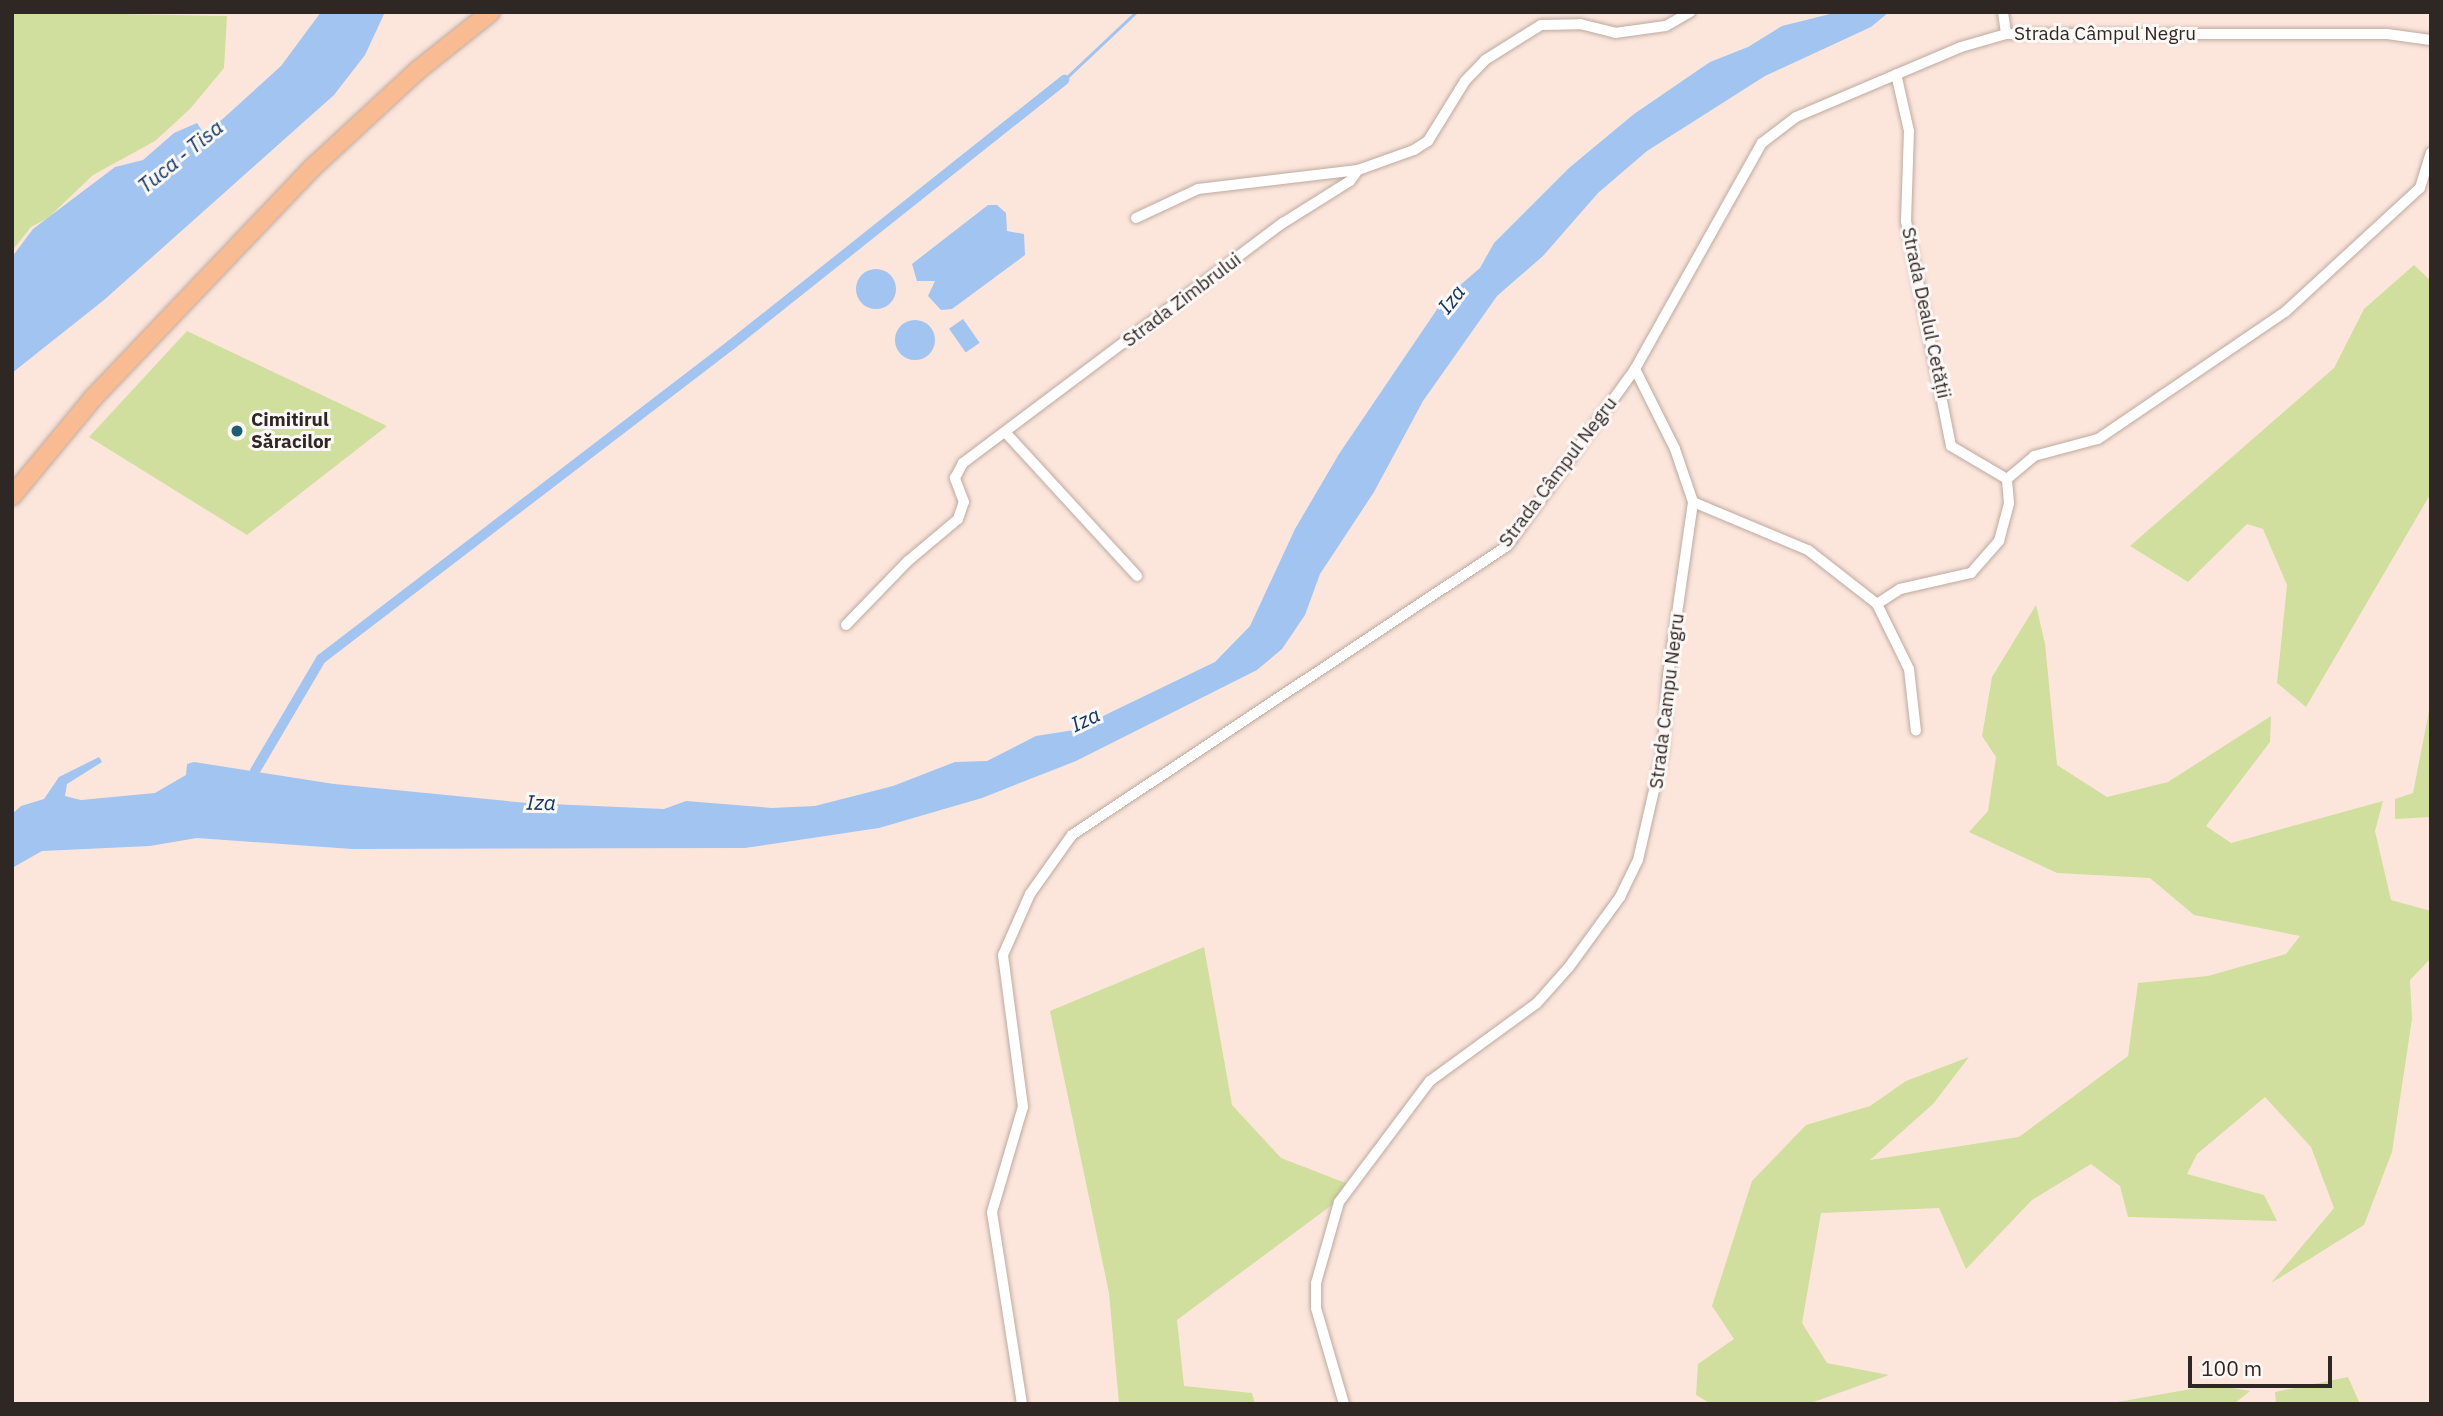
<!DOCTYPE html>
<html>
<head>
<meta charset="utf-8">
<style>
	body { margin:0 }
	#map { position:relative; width:2443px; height:1416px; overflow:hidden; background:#fce6dc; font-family:"IBM Plex Sans",sans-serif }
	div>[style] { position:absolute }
	.green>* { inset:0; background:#d0df9d }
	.water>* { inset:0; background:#a1c4f1; transform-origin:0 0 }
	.round { border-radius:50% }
	.stream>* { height:2.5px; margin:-1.25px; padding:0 1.25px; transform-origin:1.25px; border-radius:1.25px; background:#a1c4f1 }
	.canal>* { height:10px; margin:-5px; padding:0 5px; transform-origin:5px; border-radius:5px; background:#a1c4f1 }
	.roads { filter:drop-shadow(0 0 2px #beaaa0) drop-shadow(0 0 2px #beaaa0) }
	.minor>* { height:10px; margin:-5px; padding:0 5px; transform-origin:5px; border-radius:5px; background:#fff }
	.primary>* { height:18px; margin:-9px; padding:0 9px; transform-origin:9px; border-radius:9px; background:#f9bb91 }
	.dots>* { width:19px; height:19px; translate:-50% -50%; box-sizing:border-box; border:4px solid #fcf8f6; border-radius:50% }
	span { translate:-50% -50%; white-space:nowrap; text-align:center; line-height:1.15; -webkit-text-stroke:6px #fcf8f6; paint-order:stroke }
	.street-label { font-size:19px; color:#2f2724 }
	.poi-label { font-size:19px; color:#2f2724; font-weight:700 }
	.left { translate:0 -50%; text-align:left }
	.water-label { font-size:21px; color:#103665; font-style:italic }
	.frame { position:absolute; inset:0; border:14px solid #2f2724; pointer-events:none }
	.scale { position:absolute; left:2188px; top:1356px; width:144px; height:32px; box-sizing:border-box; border:4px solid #2f2724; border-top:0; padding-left:9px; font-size:21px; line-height:24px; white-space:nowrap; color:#2f2724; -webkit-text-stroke:5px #fcf8f6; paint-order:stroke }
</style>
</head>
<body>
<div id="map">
	<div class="green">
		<div style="clip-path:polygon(12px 12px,227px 16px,224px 68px,190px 109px,155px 141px,93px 175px,48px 218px,31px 227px,12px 251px)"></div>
		<div style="clip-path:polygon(2414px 265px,2431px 281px,2431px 493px,2306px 707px,2277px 683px,2287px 585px,2263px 529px,2247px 524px,2188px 582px,2130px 546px,2334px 368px,2364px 309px)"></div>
		<div style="clip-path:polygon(187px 331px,387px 426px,247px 535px,89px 437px)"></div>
		<div style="clip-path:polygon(2036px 605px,2045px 644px,2057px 765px,2107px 797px,2168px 782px,2271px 716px,2270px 742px,2206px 826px,2231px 843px,2383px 801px,2375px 831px,2391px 900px,2431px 911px,2431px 958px,2410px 980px,2412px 1019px,2392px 1152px,2364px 1225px,2271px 1283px,2334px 1208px,2311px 1147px,2265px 1097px,2197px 1154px,2187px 1174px,2264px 1195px,2277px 1221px,2128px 1217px,2120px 1186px,2091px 1164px,2032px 1200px,1966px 1269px,1939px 1208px,1821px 1213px,1802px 1323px,1827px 1363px,1889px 1375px,1808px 1404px,1711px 1404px,1696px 1395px,1698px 1364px,1734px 1339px,1712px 1306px,1752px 1181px,1806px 1125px,1870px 1106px,1906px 1081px,1969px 1057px,1933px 1104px,1870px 1160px,2019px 1137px,2128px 1056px,2138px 983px,2208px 976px,2286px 954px,2300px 936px,2194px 915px,2150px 878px,2057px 873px,1969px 832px,1988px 811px,1996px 757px,1982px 736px,1992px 677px)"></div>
		<div style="clip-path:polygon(2431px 701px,2431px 817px,2395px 819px,2395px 799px,2413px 793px)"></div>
		<div style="clip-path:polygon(1204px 947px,1232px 1105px,1281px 1158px,1356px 1187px,1177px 1320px,1184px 1386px,1252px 1393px,1255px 1404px,1119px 1404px,1109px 1293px,1050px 1011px)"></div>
		<div style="clip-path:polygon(2348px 1377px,2360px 1404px,2276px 1404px,2275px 1392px)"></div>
		<div style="clip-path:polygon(2214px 1385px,2250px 1391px,2234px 1404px,2106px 1404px)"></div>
	</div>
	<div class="water">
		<div style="clip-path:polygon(321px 12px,385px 12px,365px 55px,334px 95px,104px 300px,12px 373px,12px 257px,33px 229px,115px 167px,143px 160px,174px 133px,197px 123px,205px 135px,281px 66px)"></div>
		<div style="clip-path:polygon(1838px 12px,1889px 12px,1871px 27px,1765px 76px,1647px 151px,1598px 193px,1543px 256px,1497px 296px,1423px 401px,1374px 492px,1320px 574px,1305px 615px,1282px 649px,1257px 670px,1076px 761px,982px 798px,879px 828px,745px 848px,352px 849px,197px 838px,150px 846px,42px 851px,12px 868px,12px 814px,21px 806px,44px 799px,59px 777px,99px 757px,102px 762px,67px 784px,65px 796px,81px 800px,155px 793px,186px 775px,187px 764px,194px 762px,334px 784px,527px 803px,664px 809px,686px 801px,772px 808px,815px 806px,893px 786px,955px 762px,987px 761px,1036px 736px,1074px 730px,1215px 662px,1250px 626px,1295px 529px,1339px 454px,1444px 299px,1480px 268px,1494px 243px,1569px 168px,1634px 114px,1710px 62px,1748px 47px,1782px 26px)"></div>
		<div style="clip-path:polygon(988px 205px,997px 205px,1006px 213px,1007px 231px,1024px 234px,1025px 255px,952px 309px,941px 310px,928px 296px,935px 281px,917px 281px,912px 264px)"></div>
		<div class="round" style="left:856px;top:269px;width:40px;height:40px"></div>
		<div style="left:963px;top:319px;width:29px;height:17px;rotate:55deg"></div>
		<div class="round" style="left:895px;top:320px;width:40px;height:40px"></div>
	</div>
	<div class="stream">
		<div style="left:1064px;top:80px;width:99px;rotate:-43.4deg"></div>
	</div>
	<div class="canal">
		<div style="left:255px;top:771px;width:130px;rotate:-59.5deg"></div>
		<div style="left:321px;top:659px;width:516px;rotate:-37.45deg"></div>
		<div style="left:731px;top:345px;width:426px;rotate:-38.5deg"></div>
	</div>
	<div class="roads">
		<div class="minor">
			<div style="left:2003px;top:12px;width:22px;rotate:82deg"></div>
			<div style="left:1136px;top:218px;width:68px;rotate:-25.1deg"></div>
			<div style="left:1198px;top:189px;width:161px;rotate:-6.8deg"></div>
			<div style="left:1358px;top:170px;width:59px;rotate:-19.7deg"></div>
			<div style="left:1414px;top:150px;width:17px;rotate:-33deg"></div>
			<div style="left:1428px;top:141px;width:70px;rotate:-58.3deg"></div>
			<div style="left:1465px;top:81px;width:29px;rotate:-46deg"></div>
			<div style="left:1485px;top:60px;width:66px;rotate:-32deg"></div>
			<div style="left:1541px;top:25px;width:39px;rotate:-1deg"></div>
			<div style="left:1580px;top:24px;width:36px;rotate:14deg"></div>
			<div style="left:1615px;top:33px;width:51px;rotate:-7.8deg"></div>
			<div style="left:1666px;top:26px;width:28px;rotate:-30deg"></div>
			<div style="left:1635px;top:369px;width:89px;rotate:63.4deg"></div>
			<div style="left:1675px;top:449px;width:56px;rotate:71.2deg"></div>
			<div style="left:1693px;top:502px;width:125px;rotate:22.7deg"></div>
			<div style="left:1808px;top:550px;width:88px;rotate:38deg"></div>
			<div style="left:1877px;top:604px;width:72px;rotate:63.8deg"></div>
			<div style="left:1909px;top:669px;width:62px;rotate:83.6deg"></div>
			<div style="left:1006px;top:433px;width:194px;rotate:47.5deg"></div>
			<div style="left:2007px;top:479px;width:35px;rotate:-40deg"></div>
			<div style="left:2034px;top:456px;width:66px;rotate:-14.9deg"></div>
			<div style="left:2098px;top:439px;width:226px;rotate:-34.2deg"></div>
			<div style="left:2285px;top:312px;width:183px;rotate:-42.6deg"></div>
			<div style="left:2420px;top:188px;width:37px;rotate:-73deg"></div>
			<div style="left:1877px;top:604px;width:27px;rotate:-33deg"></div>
			<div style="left:1900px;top:589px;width:73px;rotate:-12.7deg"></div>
			<div style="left:1971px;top:573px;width:43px;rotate:-48.8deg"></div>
			<div style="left:1999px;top:541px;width:39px;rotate:-75deg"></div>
			<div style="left:2009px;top:503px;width:24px;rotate:-95deg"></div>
			<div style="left:2007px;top:479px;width:65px;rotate:-149.5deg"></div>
			<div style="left:1951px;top:446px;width:229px;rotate:-101.3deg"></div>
			<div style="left:1906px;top:221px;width:90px;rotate:-88.1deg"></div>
			<div style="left:1909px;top:131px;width:58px;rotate:-102.8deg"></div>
			<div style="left:846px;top:625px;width:89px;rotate:-45.9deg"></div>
			<div style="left:908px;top:561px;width:65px;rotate:-40deg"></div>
			<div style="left:958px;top:519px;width:18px;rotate:-71deg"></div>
			<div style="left:964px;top:502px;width:26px;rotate:-111deg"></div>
			<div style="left:955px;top:478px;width:17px;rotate:-62deg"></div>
			<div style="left:963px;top:463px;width:400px;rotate:-36.9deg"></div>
			<div style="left:1283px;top:223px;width:79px;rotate:-32.1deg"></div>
			<div style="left:1350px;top:181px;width:14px;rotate:-54deg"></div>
			<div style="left:1022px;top:1404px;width:194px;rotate:-98.9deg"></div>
			<div style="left:992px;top:1212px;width:109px;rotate:-73.6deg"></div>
			<div style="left:1023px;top:1107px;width:153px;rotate:-97.5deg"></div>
			<div style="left:1003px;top:955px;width:67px;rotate:-66.1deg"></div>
			<div style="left:1030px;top:894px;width:72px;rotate:-54.6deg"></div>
			<div style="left:1072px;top:835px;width:522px;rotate:-33.6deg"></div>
			<div style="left:1507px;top:546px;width:218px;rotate:-54.1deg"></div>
			<div style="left:1635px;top:369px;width:259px;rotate:-60.7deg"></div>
			<div style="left:1762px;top:143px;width:43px;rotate:-37.4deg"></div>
			<div style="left:1796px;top:117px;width:179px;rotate:-23deg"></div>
			<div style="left:1961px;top:47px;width:47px;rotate:-16.1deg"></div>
			<div style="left:2006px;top:34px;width:381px"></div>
			<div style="left:2387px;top:34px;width:44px;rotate:7.8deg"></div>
			<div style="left:1344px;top:1404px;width:100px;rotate:-106.3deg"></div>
			<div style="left:1316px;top:1308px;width:25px;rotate:-90deg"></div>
			<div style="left:1316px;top:1283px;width:84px;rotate:-74.1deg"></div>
			<div style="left:1339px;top:1202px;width:151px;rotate:-53.1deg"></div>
			<div style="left:1430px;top:1081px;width:132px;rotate:-36.1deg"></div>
			<div style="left:1537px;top:1003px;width:48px;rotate:-48.4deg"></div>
			<div style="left:1569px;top:967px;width:87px;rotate:-53.9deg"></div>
			<div style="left:1620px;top:897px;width:41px;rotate:-64.1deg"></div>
			<div style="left:1638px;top:860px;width:112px;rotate:-77.1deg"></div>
			<div style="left:1663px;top:751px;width:75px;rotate:-86.2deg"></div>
			<div style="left:1668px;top:676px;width:176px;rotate:-81.8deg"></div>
		</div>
		<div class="primary">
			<div style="left:12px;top:496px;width:127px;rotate:-50.4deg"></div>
			<div style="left:93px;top:398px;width:319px;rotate:-46.4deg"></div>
			<div style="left:313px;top:167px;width:143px;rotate:-42.7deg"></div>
			<div style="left:418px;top:70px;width:93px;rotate:-38.5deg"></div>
		</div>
	</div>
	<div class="dots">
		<div style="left:237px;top:431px;background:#1c5f73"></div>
	</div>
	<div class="street-label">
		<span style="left:2105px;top:34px">Strada Câmpul Negru</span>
		<span style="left:1182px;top:300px;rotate:-37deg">Strada Zimbrului</span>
		<span style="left:1926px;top:313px;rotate:78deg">Strada Dealul Cetății</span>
		<span style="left:1558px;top:472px;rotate:-53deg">Strada Câmpul Negru</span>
		<span style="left:1667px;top:701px;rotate:-83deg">Strada Campu Negru</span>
	</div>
	<div class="poi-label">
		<span class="left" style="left:251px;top:431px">Cimitirul<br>Săracilor</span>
	</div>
	<div class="water-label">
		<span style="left:180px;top:156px;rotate:-39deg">Тиса - Tisa</span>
		<span style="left:1451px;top:299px;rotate:-52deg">Iza</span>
		<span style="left:1085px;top:719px;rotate:-25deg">Iza</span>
		<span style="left:541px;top:802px;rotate:1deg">Iza</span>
	</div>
	<div class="frame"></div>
	<div class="scale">100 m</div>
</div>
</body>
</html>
